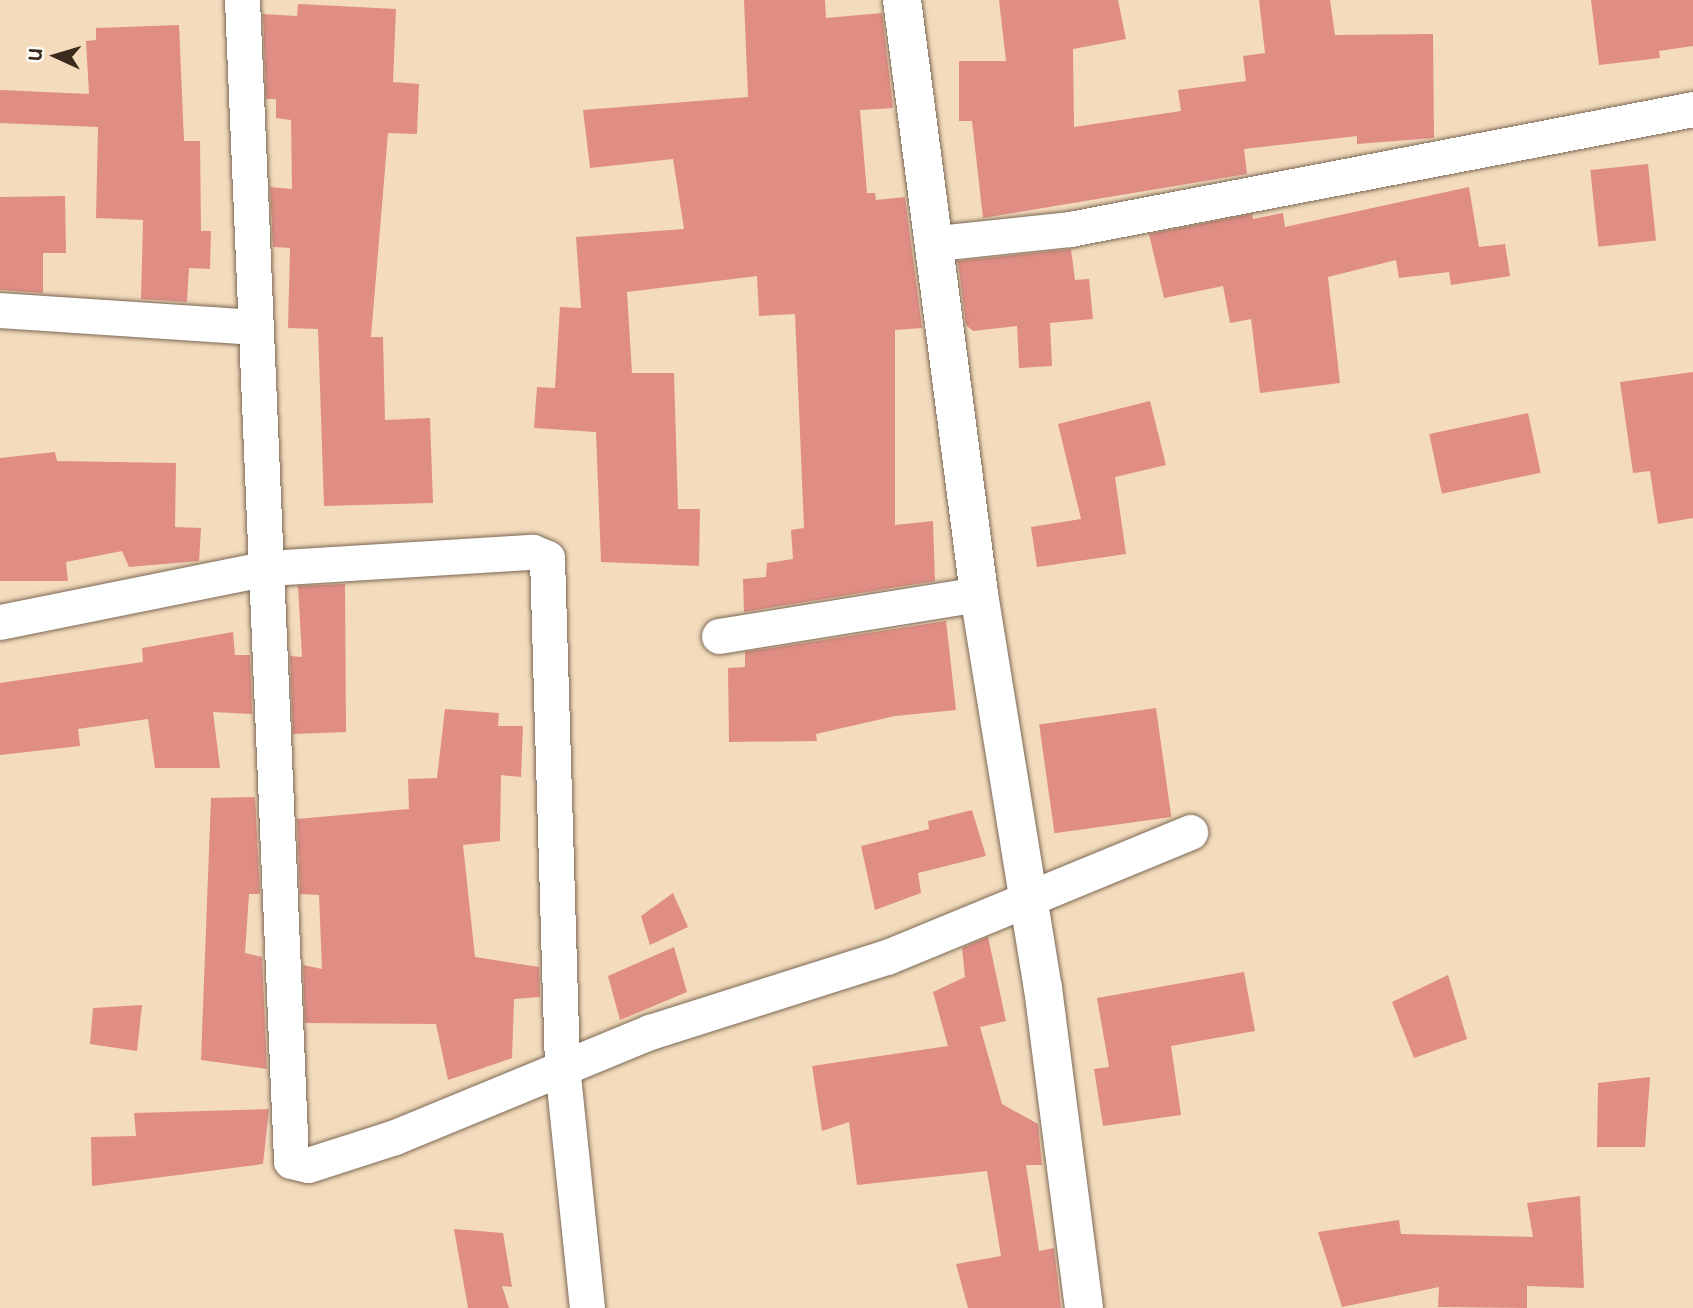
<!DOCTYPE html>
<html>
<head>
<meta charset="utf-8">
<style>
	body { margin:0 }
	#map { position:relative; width:1693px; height:1308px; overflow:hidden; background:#f3dbbc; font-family:Mali,sans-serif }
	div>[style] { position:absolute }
	.building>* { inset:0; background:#e08e84; transform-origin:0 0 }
	.roads { filter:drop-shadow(0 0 2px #7b6855) drop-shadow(0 0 2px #7b6855) }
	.minor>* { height:35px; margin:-17.5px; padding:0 17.5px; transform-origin:17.5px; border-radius:17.5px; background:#fff }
	.tertiary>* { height:38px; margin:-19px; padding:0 19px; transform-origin:19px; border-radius:19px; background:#fff }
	span { translate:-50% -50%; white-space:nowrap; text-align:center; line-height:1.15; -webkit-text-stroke:7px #fdfcf7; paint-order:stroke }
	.north { position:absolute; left:21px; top:21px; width:70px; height:70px; -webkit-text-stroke:5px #fdfcf7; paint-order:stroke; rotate:274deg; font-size:19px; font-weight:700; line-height:28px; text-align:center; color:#3b2a1e }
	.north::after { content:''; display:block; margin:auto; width:24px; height:32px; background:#3b2a1e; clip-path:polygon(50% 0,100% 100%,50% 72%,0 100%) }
</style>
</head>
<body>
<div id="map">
	<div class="building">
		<div style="clip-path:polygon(744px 0,825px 0,826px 18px,882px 13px,893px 108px,860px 110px,867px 193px,875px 193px,876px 200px,905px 197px,922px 328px,895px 330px,895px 525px,933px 521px,935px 581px,744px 612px,743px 579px,766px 577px,767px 563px,793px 559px,791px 530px,804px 528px,795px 314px,759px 316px,757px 276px,627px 292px,632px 373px,674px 373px,678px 509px,700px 509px,699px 566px,601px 562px,596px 432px,534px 428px,537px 387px,555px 388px,560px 307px,581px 308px,576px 237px,684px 229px,673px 159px,590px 168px,583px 110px,748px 97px)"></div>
		<div style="clip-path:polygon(999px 0,1118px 0,1126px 39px,1073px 49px,1074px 127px,1181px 111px,1178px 90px,1246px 81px,1243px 56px,1265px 53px,1259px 0,1330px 0,1335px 35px,1433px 34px,1434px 138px,1357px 144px,1357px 136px,1244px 149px,1247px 174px,983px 218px,972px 121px,959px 121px,959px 61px,1006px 61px)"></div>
		<div style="clip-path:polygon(1591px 0,1693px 0,1693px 46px,1659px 51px,1660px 58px,1599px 65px)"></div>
		<div style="clip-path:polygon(298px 4px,396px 9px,393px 82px,419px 84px,417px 134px,388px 133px,371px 337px,383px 337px,385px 420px,430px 418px,433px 503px,324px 506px,318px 329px,288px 328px,290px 248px,273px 247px,270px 187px,292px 189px,291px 120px,276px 118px,276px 99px,266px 99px,263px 14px,297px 16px)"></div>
		<div style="clip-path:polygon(179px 25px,184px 141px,200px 141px,201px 231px,211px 231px,210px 269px,189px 268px,187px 302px,141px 299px,143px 220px,96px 218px,98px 127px,0 123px,0 90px,89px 94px,86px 41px,96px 40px,96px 28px)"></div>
		<div style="left:1648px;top:164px;width:77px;height:58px;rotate:84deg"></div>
		<div style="clip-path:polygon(1469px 187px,1479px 247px,1505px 244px,1510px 276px,1451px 285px,1449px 272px,1399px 278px,1396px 260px,1328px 277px,1340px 383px,1260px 393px,1251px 319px,1230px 323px,1223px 286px,1164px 298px,1149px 234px,1252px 214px,1253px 219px,1283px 213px,1285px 227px)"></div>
		<div style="clip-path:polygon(65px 196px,66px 253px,43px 253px,43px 293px,0 290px,0 197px)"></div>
		<div style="clip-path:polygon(1071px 249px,1075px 280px,1089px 279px,1093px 319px,1050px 323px,1052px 366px,1019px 368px,1017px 326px,973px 331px,966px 325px,958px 261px)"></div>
		<div style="clip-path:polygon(1693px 372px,1693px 518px,1658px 524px,1650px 471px,1633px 473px,1620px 382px)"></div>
		<div style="clip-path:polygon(1150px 401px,1166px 465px,1115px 477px,1126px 554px,1037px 567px,1031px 527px,1081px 519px,1058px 424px)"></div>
		<div style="left:1528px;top:413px;width:61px;height:101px;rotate:78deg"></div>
		<div style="clip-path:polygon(55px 452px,57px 461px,176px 463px,175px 527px,201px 528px,199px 561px,129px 567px,122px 551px,66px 562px,68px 581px,0 581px,0 458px)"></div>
		<div style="clip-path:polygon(345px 584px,346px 732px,293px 734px,290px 656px,302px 657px,298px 586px)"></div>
		<div style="clip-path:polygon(946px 621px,956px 710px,895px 716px,816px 734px,817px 741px,729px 742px,728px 668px,745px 667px,745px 652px)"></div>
		<div style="clip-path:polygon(233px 632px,235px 655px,250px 655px,252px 714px,213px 712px,220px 768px,155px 768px,148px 719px,78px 729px,80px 746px,0 755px,0 683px,143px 662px,142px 648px)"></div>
		<div style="left:1156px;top:708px;width:110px;height:118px;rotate:82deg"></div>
		<div style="clip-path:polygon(445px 709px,499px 713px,498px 726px,523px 726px,521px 777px,501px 775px,500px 841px,463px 845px,475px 957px,539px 967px,540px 997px,514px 999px,512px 1058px,448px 1080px,436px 1024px,305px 1023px,303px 965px,322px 969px,319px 895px,300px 894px,297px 819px,409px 809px,408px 779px,437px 778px)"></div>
		<div style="clip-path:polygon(255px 797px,260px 894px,249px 894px,245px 953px,262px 957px,267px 1069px,201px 1060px,211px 798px)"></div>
		<div style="clip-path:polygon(972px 810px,986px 856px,918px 873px,921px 893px,875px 910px,861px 846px,929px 829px,928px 821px)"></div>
		<div style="clip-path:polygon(673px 893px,688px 927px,650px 945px,641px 916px)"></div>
		<div style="clip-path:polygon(988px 937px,1006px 1021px,980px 1027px,1002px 1104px,1038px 1124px,1042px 1165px,1026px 1165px,1039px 1251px,1054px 1248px,1061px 1308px,968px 1308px,956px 1264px,1001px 1256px,987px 1171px,857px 1185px,849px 1122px,822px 1131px,812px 1066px,948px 1046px,933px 992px,965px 977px,962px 948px)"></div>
		<div style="clip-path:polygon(674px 947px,687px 992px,620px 1020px,608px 976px)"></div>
		<div style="clip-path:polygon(1244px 972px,1255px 1031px,1171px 1046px,1181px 1115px,1103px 1126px,1094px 1069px,1109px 1067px,1097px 998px)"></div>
		<div style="clip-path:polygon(1448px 975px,1467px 1039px,1414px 1058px,1392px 1002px)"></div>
		<div style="clip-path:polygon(142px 1005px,137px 1051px,90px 1044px,93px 1008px)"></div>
		<div style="clip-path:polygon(1650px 1077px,1645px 1147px,1597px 1147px,1598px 1083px)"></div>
		<div style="clip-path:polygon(269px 1109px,263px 1164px,92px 1186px,91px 1137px,136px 1136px,134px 1113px)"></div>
		<div style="clip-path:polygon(1580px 1196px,1584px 1288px,1527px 1286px,1527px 1308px,1438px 1307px,1439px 1287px,1342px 1307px,1318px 1232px,1399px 1220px,1401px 1234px,1533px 1237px,1527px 1203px)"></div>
		<div style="clip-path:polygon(454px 1229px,503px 1233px,512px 1287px,502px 1286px,509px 1308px,468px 1308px)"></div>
	</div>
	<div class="roads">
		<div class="minor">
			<div style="left:242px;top:0;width:1162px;rotate:87.58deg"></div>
			<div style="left:291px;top:1161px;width:17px;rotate:13deg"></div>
			<div style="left:308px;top:1165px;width:91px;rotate:-17.8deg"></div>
			<div style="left:395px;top:1137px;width:276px;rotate:-22.4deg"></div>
			<div style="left:650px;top:1032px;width:249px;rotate:-17.6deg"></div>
			<div style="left:887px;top:957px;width:328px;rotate:-22.4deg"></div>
			<div style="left:937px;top:243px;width:134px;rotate:-6deg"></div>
			<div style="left:1070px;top:229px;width:634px;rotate:-10.9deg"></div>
			<div style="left:0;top:310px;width:254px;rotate:3.8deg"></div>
			<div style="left:0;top:622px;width:273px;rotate:-11.4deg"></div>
			<div style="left:268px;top:568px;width:265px;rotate:-3.5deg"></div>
			<div style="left:533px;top:552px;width:15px;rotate:23deg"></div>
			<div style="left:547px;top:558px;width:508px;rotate:88.31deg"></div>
			<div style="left:562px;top:1066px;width:243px;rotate:84.1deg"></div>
			<div style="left:719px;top:636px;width:263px;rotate:-9.2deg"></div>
		</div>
		<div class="tertiary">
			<div style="left:902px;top:0;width:599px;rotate:82.61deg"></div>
			<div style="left:979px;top:594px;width:399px;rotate:80.8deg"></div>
			<div style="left:1043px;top:988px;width:323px;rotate:82.7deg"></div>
		</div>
	</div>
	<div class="north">U</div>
</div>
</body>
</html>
